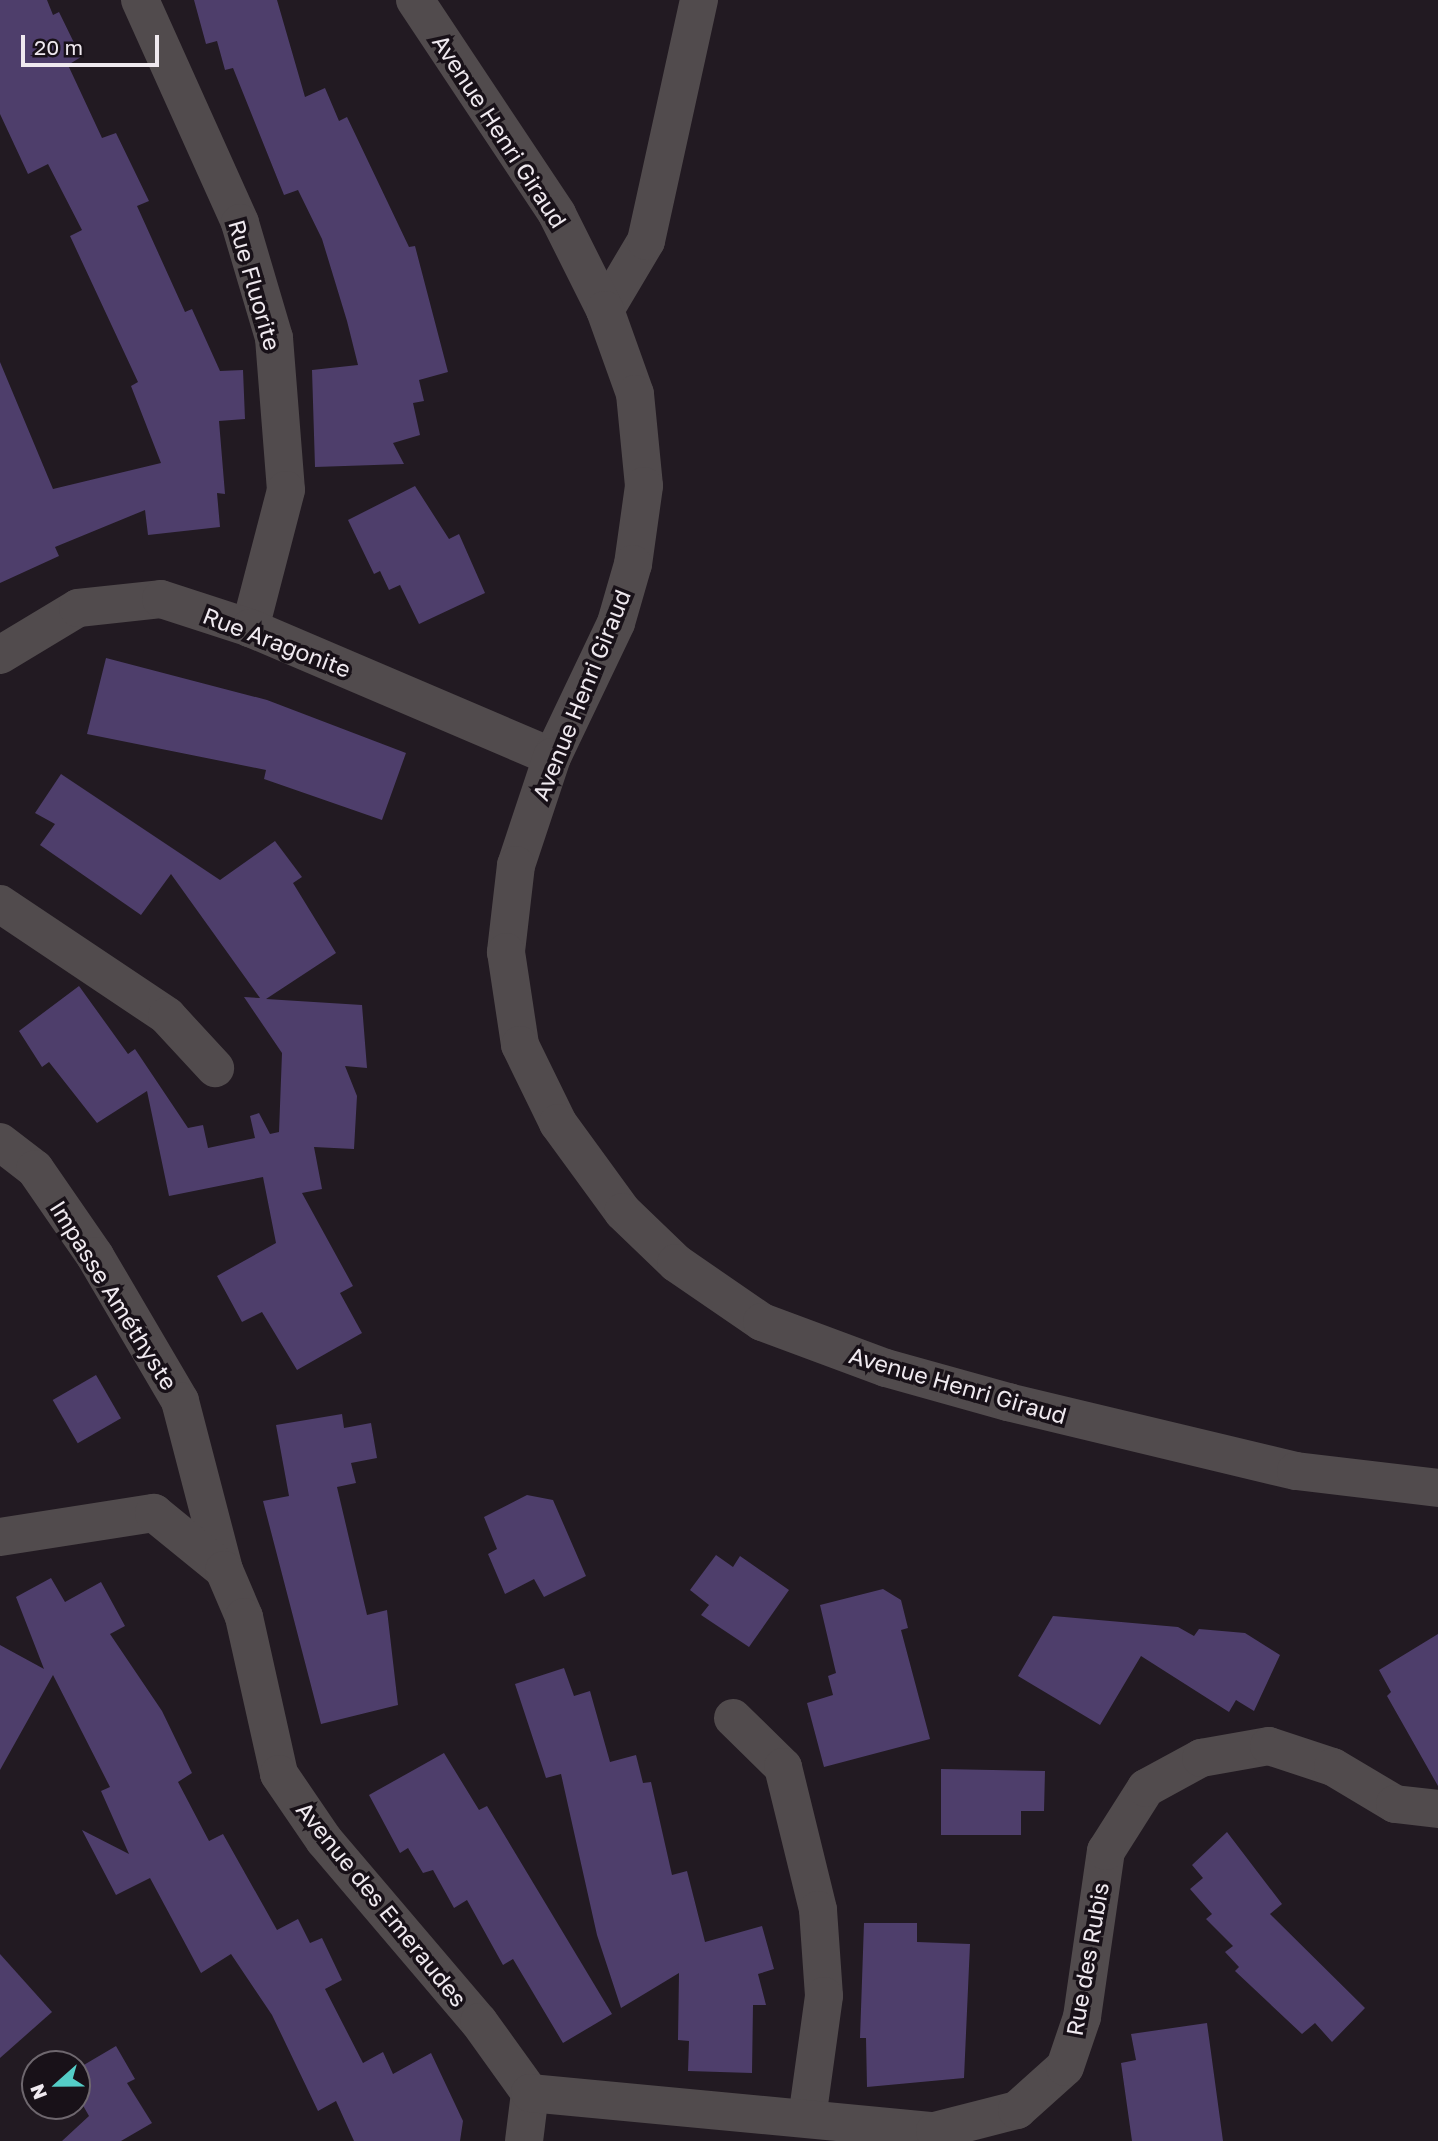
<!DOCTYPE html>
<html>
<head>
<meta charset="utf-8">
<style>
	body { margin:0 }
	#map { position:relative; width:1438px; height:2141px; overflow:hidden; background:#221a22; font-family:"Golos Text",sans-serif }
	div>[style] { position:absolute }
	.building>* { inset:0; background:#4e3e6b; transform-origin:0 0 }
	.pedestrian>* { height:38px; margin:-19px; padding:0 19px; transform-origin:19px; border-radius:19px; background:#514b4d }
	.minor>* { height:38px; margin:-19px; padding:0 19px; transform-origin:19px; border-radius:19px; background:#514b4d }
	.tertiary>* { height:38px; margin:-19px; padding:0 19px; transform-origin:19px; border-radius:19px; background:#514b4d }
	span { translate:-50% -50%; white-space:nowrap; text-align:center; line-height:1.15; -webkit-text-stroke:7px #181118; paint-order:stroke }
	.street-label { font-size:23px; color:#efe9ef }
	.north { position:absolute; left:21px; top:2050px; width:70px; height:70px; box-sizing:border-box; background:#181118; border:2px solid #6e676e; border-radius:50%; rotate:249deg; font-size:19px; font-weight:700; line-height:28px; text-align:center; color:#efe9ef }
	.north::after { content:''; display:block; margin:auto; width:24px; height:32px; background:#54cdc7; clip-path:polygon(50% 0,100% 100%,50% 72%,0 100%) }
	.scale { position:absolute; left:21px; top:35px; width:138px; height:32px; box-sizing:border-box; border:4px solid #efe9ef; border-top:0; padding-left:9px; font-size:21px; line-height:24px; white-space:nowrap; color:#efe9ef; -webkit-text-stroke:5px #181118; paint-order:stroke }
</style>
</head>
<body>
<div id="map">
	<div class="building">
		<div style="clip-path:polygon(0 0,47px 0,53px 15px,59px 12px,81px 57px,68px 65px,102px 138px,116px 133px,149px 201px,137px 206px,185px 312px,192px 309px,220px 371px,243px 370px,245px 419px,219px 421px,225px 494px,217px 493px,220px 527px,148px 535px,145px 510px,55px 547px,59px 556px,0 583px,0 362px,53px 489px,161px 463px,131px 386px,138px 382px,70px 236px,82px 230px,48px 164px,28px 174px,0 114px)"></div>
		<div style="clip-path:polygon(194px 0,277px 0,305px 97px,325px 88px,339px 121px,347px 117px,409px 247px,415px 246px,448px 372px,419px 380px,424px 401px,413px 403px,420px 435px,393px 443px,404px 464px,315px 467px,312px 370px,358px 365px,347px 321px,322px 239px,298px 190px,284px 195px,233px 68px,225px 70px,217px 41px,206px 44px)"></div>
		<div style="clip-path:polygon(415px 486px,449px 539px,459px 534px,485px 593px,419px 624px,400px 585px,389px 590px,380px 571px,374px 574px,348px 520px)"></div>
		<div style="clip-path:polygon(106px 658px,267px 700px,406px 753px,382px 820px,264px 779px,266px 770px,87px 734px)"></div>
		<div style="clip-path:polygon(61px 774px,220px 880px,275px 841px,302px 877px,293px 883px,336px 953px,266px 999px,362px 1005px,367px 1068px,345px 1066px,357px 1096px,354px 1149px,314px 1147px,322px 1189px,302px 1193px,353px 1286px,340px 1293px,362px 1333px,297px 1370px,262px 1312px,242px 1322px,217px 1276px,276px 1243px,263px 1177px,169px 1196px,147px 1091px,97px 1123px,49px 1062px,42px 1067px,19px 1031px,79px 986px,128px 1054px,135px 1049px,188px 1128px,203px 1125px,208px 1148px,255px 1138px,250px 1116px,259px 1113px,270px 1134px,279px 1132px,282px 1053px,244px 997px,260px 998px,171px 874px,141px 915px,40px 845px,55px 824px,35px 813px)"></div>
		<div style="left:96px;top:1375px;width:50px;height:50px;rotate:60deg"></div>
		<div style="clip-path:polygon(342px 1414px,344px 1428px,371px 1423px,377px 1458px,351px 1463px,356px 1483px,337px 1487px,367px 1615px,387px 1610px,398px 1705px,321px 1724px,263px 1501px,289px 1496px,276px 1425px)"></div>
		<div style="clip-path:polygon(527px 1495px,553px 1500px,586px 1576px,544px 1597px,534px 1579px,505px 1594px,488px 1554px,497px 1549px,484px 1517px)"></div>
		<div style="clip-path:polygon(716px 1555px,733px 1567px,740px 1556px,789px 1590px,749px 1647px,701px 1615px,709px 1605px,690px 1590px)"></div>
		<div style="clip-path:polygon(51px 1578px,65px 1602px,101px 1582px,125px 1626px,110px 1634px,162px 1711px,192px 1773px,178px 1782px,209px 1841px,223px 1834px,277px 1930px,298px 1919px,310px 1943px,322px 1938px,342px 1980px,325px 1989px,363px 2063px,383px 2052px,393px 2074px,431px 2053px,463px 2121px,460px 2141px,354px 2141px,336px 2101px,318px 2111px,272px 2015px,231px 1954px,201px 1973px,150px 1878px,116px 1895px,82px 1830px,129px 1854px,101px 1791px,110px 1787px,53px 1675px,0 1770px,0 1645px,44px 1669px,16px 1597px)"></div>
		<div style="clip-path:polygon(883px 1589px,901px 1600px,908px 1628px,901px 1630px,930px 1739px,824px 1767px,807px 1703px,833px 1695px,828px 1676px,836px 1673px,820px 1605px)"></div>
		<div style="clip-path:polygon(1053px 1616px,1178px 1627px,1194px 1636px,1199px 1629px,1245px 1633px,1280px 1655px,1254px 1711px,1236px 1700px,1229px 1712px,1141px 1656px,1100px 1725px,1018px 1676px)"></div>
		<div style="clip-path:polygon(1438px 1634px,1438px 1786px,1387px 1696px,1391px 1692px,1379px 1670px)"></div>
		<div style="clip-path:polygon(564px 1668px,574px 1696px,590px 1691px,610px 1762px,636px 1755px,643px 1783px,651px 1782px,672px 1875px,687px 1871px,705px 1942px,762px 1926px,774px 1969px,758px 1974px,766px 2005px,753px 2005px,752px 2073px,688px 2071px,689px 2041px,678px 2040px,679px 1973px,621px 2008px,597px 1935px,561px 1774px,546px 1778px,515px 1684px)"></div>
		<div style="clip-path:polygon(444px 1753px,479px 1810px,487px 1806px,612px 2014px,563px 2043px,513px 1959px,503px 1965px,467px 1900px,454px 1908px,433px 1870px,423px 1873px,408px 1848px,400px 1853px,369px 1795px)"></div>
		<div style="clip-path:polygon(941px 1769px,1045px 1771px,1044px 1811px,1021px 1811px,1021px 1835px,941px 1835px)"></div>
		<div style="clip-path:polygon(1227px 1832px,1282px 1904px,1270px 1914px,1365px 2008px,1332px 2042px,1315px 2023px,1302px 2034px,1235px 1971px,1239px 1967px,1225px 1952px,1233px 1946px,1206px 1919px,1212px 1914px,1190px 1889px,1203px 1878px,1192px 1865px)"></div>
		<div style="clip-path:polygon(864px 1923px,917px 1923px,917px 1942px,970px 1944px,964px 2078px,867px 2087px,866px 2038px,860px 2038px)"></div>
		<div style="clip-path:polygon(0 1954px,52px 2012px,0 2058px)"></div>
		<div style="clip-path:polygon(1207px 2023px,1223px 2141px,1132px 2141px,1121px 2063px,1136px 2060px,1131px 2034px)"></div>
		<div style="clip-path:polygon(116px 2046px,135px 2079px,127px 2083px,152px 2123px,121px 2141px,62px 2141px,89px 2116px,77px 2095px,77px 2069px)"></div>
	</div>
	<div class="pedestrian">
		<div style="left:0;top:1142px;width:44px;rotate:37.6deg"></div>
		<div style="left:35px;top:1169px;width:106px;rotate:55.4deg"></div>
	</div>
	<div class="minor">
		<div style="left:140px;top:0;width:244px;rotate:65.8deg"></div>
		<div style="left:240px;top:223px;width:120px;rotate:73.5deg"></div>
		<div style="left:274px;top:338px;width:152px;rotate:85.5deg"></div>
		<div style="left:286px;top:490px;width:143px;rotate:104.6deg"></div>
		<div style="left:605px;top:310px;width:80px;rotate:-59.3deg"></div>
		<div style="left:646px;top:241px;width:247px;rotate:-77.6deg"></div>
		<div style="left:0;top:655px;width:91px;rotate:-31.1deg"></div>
		<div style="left:78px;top:608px;width:83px;rotate:-6.2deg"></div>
		<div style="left:161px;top:599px;width:94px;rotate:18deg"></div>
		<div style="left:250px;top:628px;width:328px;rotate:23.1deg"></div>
		<div style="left:0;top:904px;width:201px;rotate:33.8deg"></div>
		<div style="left:167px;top:1016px;width:71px;rotate:47.3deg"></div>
		<div style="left:95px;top:1256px;width:168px;rotate:59.6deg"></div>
		<div style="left:180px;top:1401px;width:175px;rotate:75.4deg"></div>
		<div style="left:0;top:1537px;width:156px;rotate:-8.9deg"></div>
		<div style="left:154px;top:1513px;width:90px;rotate:39.2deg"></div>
		<div style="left:224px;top:1570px;width:51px;rotate:66.9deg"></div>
		<div style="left:244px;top:1617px;width:161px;rotate:77.4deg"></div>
		<div style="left:279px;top:1774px;width:80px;rotate:55.7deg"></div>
		<div style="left:324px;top:1840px;width:239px;rotate:49.6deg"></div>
		<div style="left:479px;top:2022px;width:87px;rotate:54.3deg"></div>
		<div style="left:530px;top:2093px;width:48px;rotate:97.1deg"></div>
		<div style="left:733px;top:1718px;width:70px;rotate:44.4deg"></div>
		<div style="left:783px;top:1767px;width:147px;rotate:76.2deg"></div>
		<div style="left:818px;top:1910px;width:86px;rotate:86deg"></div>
		<div style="left:824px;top:1996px;width:123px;rotate:97.9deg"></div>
		<div style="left:530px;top:2093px;width:407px;rotate:5.4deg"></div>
		<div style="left:935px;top:2131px;width:85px;rotate:-14.4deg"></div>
		<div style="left:1017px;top:2110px;width:64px;rotate:-41.9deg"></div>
		<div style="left:1065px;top:2067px;width:53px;rotate:-71.2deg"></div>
		<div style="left:1082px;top:2017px;width:168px;rotate:-81.8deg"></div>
		<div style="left:1106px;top:1851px;width:75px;rotate:-57.6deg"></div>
		<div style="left:1146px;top:1788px;width:63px;rotate:-28.6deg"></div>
		<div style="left:1201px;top:1758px;width:69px;rotate:-10deg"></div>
		<div style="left:1269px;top:1746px;width:67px;rotate:18.2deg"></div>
		<div style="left:1333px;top:1767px;width:72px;rotate:30.8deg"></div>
		<div style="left:1395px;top:1804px;width:43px;rotate:6.6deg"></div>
	</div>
	<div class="tertiary">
		<div style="left:415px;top:0;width:257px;rotate:56.4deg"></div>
		<div style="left:557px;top:214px;width:107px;rotate:63.4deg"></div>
		<div style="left:605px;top:310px;width:89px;rotate:70.3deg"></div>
		<div style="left:635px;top:394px;width:92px;rotate:84.4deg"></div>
		<div style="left:644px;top:486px;width:79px;rotate:98deg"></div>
		<div style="left:633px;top:564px;width:61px;rotate:106.1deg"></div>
		<div style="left:616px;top:623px;width:148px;rotate:115.5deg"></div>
		<div style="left:552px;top:757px;width:114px;rotate:108.4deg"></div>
		<div style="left:516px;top:865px;width:88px;rotate:96.6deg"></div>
		<div style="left:506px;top:952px;width:94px;rotate:81.4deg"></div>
		<div style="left:520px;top:1045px;width:87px;rotate:64deg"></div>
		<div style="left:558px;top:1123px;width:110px;rotate:53.9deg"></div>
		<div style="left:623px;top:1212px;width:74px;rotate:43.9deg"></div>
		<div style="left:676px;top:1263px;width:104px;rotate:34.5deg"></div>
		<div style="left:762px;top:1322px;width:132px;rotate:20.4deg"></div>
		<div style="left:886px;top:1368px;width:127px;rotate:15.6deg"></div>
		<div style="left:1008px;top:1402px;width:296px;rotate:13.5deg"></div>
		<div style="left:1296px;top:1471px;width:143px;rotate:6.8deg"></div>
	</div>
	<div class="street-label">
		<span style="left:500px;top:131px;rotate:57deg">Avenue Henri Giraud</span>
		<span style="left:255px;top:285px;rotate:74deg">Rue Fluorite</span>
		<span style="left:277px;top:642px;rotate:21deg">Rue Aragonite</span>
		<span style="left:581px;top:695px;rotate:-68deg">Avenue Henri Giraud</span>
		<span style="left:114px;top:1295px;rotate:58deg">Impasse Améthyste</span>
		<span style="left:958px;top:1385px;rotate:16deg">Avenue Henri Giraud</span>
		<span style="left:382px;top:1904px;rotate:51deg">Avenue des Emeraudes</span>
		<span style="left:1087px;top:1959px;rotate:-80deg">Rue des Rubis</span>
	</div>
	<div class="north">N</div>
	<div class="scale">20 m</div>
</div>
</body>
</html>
